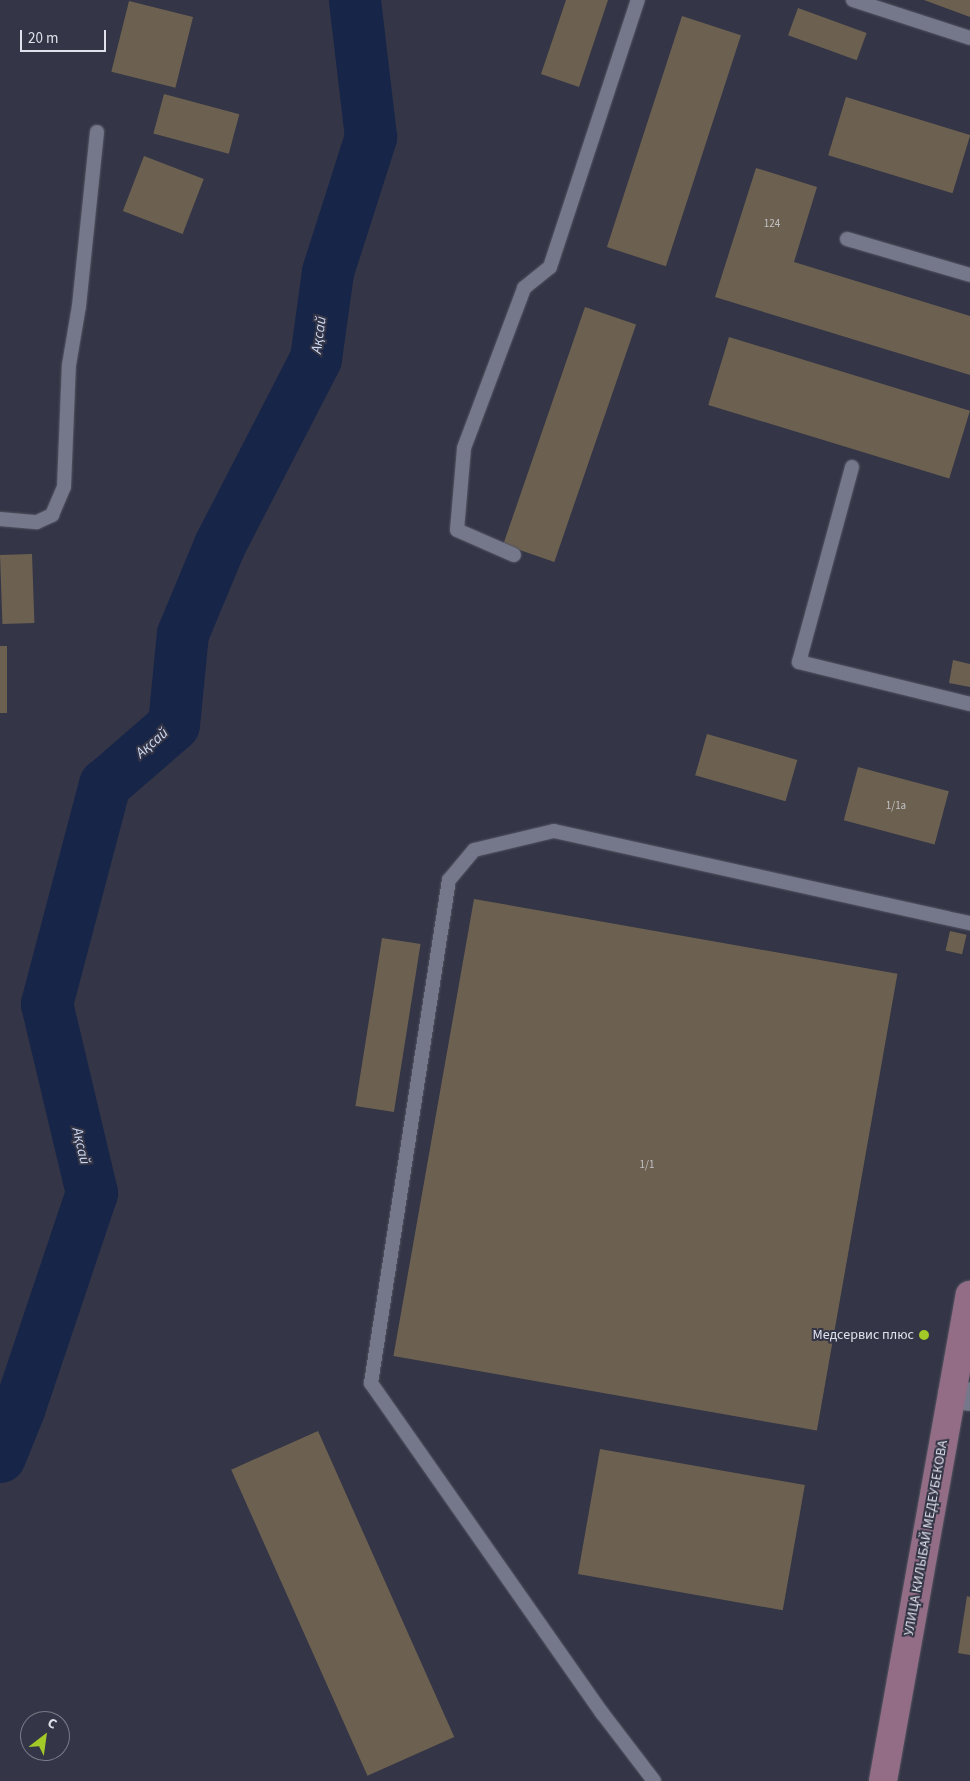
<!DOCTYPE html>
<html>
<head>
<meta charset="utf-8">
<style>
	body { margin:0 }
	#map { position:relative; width:970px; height:1781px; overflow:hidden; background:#343546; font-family:"Source Sans 3",sans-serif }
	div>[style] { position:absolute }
	.river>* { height:52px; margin:-26px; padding:0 26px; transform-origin:26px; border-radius:26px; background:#162548 }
	.building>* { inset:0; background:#6c6150; transform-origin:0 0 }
	.roads { filter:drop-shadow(0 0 1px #535462) drop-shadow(0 0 1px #535462) }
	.service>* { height:14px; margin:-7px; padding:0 7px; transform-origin:7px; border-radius:7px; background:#75778b }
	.minor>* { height:28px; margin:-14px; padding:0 14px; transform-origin:14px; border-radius:14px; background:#75778b }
	.secondary>* { height:28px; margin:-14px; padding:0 14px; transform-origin:14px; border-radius:14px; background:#936d86 }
	.dots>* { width:14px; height:14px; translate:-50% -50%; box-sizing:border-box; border:2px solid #343546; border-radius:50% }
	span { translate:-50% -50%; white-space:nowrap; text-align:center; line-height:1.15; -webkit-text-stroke:4px #343546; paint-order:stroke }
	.number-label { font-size:11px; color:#c3c1c5 }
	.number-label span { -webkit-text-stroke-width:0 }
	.poi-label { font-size:14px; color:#e0e1ec }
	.right { translate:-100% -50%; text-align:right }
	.street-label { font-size:14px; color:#e0e1ec }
	.water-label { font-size:15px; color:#cddaf4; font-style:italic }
	.north { position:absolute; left:20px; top:1711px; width:50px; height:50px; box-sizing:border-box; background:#343546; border:1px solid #797a88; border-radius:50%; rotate:30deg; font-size:14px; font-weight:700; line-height:20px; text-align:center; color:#e0e1ec }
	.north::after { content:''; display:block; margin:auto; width:18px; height:22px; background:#a2c928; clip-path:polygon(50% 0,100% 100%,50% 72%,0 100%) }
	.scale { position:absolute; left:20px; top:30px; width:86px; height:22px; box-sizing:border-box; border:2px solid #e0e1ec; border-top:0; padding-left:6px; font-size:15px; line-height:18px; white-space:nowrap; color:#e0e1ec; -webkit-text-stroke:4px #343546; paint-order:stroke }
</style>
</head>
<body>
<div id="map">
	<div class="river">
		<div style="left:0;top:1457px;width:51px;rotate:-68deg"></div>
		<div style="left:19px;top:1410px;width:229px;rotate:-71.4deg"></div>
		<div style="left:92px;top:1193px;width:194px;rotate:-103.4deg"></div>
		<div style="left:47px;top:1004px;width:227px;rotate:-75.2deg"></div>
		<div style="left:105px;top:785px;width:91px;rotate:-41deg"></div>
		<div style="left:174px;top:725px;width:91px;rotate:-84.4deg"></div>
		<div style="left:183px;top:634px;width:96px;rotate:-67.4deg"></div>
		<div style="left:220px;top:545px;width:209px;rotate:-62.7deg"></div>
		<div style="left:316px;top:359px;width:88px;rotate:-82.1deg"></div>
		<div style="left:328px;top:272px;width:142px;rotate:-72.3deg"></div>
		<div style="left:371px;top:137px;width:138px;rotate:-96.7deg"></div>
	</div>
	<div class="building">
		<div style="clip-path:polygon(566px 0,608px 0,579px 87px,541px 74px)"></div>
		<div style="clip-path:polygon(924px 0,970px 0,970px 17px)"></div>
		<div style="left:129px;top:1px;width:66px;height:73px;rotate:14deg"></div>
		<div style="left:798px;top:8px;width:73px;height:29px;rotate:20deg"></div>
		<div style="left:682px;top:16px;width:62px;height:243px;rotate:18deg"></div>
		<div style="left:164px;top:94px;width:78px;height:41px;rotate:15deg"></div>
		<div style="left:846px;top:97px;width:130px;height:61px;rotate:17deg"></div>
		<div style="left:144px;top:156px;width:64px;height:59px;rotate:21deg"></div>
		<div style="clip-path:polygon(756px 168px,817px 187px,794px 262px,970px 316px,970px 375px,715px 297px)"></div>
		<div style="left:585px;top:307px;width:54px;height:251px;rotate:19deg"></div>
		<div style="left:729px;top:337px;width:252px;height:71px;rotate:17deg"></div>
		<div style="left:32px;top:554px;width:69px;height:32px;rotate:88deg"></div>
		<div style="left:0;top:646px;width:7px;height:67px"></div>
		<div style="clip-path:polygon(953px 660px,970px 664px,970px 687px,949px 683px)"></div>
		<div style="left:707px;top:734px;width:94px;height:43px;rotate:16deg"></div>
		<div style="left:858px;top:767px;width:94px;height:55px;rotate:15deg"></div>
		<div style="left:474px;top:899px;width:430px;height:464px;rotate:10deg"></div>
		<div style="left:950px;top:931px;width:17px;height:20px;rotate:13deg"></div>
		<div style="left:382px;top:938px;width:39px;height:170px;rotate:9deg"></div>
		<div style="left:318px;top:1431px;width:335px;height:95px;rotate:66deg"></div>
		<div style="left:600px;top:1449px;width:208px;height:127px;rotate:10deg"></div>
		<div style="clip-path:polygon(967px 1596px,970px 1597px,970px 1655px,958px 1653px)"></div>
	</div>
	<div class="roads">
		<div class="service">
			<div style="left:853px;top:0;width:123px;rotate:18deg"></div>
			<div style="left:847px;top:239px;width:128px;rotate:16.3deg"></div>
			<div style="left:852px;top:467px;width:202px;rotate:105.2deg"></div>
			<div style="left:799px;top:662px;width:176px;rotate:13.8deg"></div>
			<div style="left:0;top:519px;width:37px;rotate:5deg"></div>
			<div style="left:37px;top:522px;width:17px;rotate:-25deg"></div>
			<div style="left:52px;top:515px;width:30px;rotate:-67deg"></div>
			<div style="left:64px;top:487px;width:122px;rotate:-87.7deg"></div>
			<div style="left:69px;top:365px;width:60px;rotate:-80.4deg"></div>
			<div style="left:79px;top:306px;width:175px;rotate:-84.1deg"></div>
			<div style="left:514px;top:555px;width:62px;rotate:-156.3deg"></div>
			<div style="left:457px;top:530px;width:82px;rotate:-85.1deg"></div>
			<div style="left:464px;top:448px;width:171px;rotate:-69.4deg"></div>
			<div style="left:524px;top:288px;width:33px;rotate:-39deg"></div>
			<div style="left:550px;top:267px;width:281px;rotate:-71.8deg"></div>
			<div style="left:654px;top:1781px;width:86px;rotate:-127.4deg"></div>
			<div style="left:602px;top:1713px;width:403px;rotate:-125deg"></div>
			<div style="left:371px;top:1383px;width:509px;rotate:-81.19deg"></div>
			<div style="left:449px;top:880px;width:39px;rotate:-50deg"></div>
			<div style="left:474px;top:850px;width:82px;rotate:-13.4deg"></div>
			<div style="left:554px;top:831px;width:426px;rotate:12.5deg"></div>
		</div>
		<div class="minor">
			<div style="left:952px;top:1394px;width:18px;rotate:9deg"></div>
		</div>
		<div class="secondary">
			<div style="left:883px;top:1781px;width:494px;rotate:-79.9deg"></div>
		</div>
	</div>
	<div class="dots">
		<div style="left:924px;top:1335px;background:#a2c928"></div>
	</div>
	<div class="number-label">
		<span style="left:772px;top:224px">124</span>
		<span style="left:896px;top:806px">1/1а</span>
		<span style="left:647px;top:1165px">1/1</span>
	</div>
	<div class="poi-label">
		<span class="right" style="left:914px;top:1335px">Медсервис плюс</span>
	</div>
	<div class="street-label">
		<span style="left:926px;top:1538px;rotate:-80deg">УЛИЦА КИЛЫБАЙ МЕДЕУБЕКОВА</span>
	</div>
	<div class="water-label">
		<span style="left:319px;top:335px;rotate:-82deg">Ақсай</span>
		<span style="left:152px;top:743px;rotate:-41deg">Ақсай</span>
		<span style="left:81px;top:1146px;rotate:77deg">Ақсай</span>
	</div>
	<div class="north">С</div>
	<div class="scale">20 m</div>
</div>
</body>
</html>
